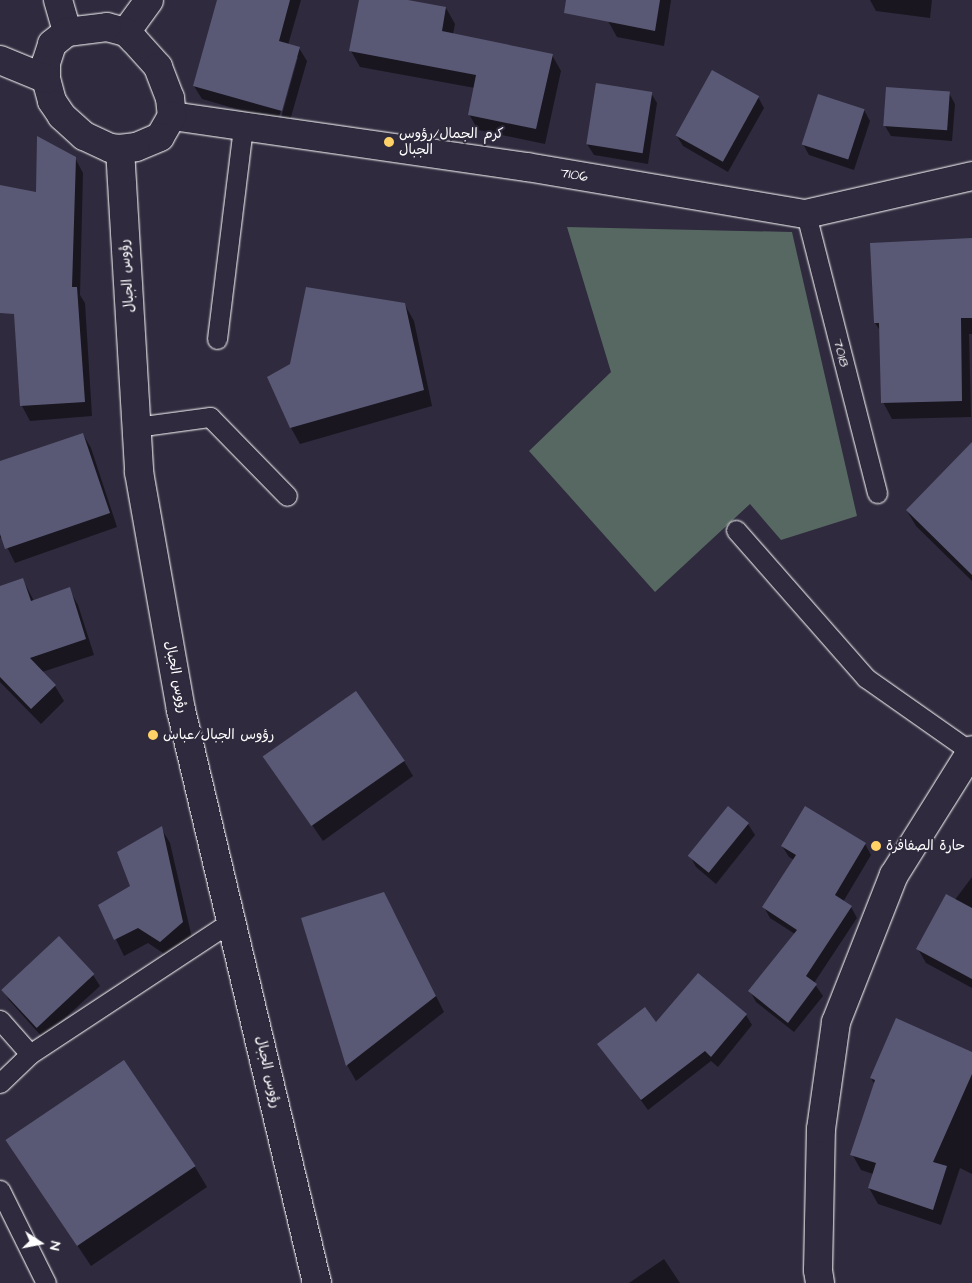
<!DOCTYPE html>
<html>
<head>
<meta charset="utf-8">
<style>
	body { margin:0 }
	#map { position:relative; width:972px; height:1283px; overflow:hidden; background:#2f2a3d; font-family:"Architects Daughter","Playpen Sans Arabic",sans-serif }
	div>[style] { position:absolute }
	.green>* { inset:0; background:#566861 }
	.shadow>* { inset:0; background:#0007 }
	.building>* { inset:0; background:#595976; transform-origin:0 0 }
	.roads { filter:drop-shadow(0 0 1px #fff) drop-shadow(0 0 1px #fff) }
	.service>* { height:19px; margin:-9.5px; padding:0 9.5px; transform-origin:9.5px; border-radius:9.5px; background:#2f2a3d }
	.minor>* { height:28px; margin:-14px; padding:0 14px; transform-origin:14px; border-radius:14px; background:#2f2a3d }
	.tertiary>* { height:28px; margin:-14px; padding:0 14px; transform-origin:14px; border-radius:14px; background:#2f2a3d }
	.dots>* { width:14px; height:14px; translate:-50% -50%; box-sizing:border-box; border:2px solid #2f2a3d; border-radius:50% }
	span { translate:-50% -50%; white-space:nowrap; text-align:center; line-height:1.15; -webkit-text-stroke:4px #2f2a3d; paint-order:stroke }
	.poi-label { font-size:14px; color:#fff }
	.left { translate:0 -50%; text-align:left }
	.street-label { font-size:14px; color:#fff }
	.north { position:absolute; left:15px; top:1218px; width:50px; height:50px; -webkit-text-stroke:4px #2f2a3d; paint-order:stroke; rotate:101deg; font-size:14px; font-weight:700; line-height:20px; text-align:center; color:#fff }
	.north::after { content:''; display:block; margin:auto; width:18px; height:22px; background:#fff; clip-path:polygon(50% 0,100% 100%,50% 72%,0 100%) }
</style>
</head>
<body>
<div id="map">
	<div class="green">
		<div style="clip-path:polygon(567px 227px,792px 232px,857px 516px,781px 540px,750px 504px,655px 592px,529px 451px,611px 372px)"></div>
	</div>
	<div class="shadow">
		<div style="clip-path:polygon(evenodd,219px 0,301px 0,288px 45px,299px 48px,307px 61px,289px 124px,202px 99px,194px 86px,219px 0,296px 57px,298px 57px,281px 118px,279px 117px,296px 57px)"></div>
		<div style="clip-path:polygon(360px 0,402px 0,446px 8px,455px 24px,453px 34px,552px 55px,561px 71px,545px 144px,478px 130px,469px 114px,475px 88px,360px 67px,351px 51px)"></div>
		<div style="clip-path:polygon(611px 0,671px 0,664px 46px,617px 37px,608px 21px)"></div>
		<div style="clip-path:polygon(870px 0,932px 0,930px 18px,876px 11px)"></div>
		<div style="clip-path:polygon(651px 93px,657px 103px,648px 164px,594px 155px,587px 144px)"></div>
		<div style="clip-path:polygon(949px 93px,955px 104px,952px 141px,891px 136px,885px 126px)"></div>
		<div style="clip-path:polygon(758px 97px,764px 108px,728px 172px,683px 146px,677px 136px)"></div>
		<div style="clip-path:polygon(864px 110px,870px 121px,854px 170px,809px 155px,803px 144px)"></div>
		<div style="clip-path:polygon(75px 158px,83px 173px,80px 295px,85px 303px,92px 416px,30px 421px,22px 406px,13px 272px,0 269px,0 186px,37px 194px)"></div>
		<div style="clip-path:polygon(972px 239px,972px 334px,969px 334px,971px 417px,892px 419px,883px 402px,881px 332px,875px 323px)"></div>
		<div style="clip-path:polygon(405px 305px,414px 321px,432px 406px,300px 444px,291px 428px)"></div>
		<div style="clip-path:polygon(83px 434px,91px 448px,117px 527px,15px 563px,2px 537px,0 538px,0 462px)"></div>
		<div style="clip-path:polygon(972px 464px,972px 581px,916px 526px,907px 511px)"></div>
		<div style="clip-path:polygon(23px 580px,34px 601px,69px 589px,78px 605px,94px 655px,42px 672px,55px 686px,64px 701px,41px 724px,0 682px,0 588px)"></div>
		<div style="clip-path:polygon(266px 758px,404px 761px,413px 776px,323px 841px)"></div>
		<div style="clip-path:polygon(728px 808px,748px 824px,755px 835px,716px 884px,696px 867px,690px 856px)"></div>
		<div style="clip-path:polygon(161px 828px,170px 843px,192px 938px,169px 957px,148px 943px,124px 956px,100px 906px,132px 887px)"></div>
		<div style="clip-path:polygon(865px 844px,871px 855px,843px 902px,851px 907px,857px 918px,814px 983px,823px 996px,794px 1032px,756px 1002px,750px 991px,795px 934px,770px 918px,764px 907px,794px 860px,789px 857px,782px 846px)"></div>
		<div style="clip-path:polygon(972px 877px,972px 988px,926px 963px,918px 949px)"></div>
		<div style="clip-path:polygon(393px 910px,444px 1012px,356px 1081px,347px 1065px)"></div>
		<div style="clip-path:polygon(59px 938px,93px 975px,100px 986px,43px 1038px,9px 1000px,3px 990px)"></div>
		<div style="clip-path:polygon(746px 1015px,752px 1025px,718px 1067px,711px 1061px,648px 1110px,599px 1044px,656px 1024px)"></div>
		<div style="clip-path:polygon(972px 1053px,972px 1174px,960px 1168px,941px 1225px,878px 1204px,869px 1188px,873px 1174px,861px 1170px,852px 1154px,875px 1085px,871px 1078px)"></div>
		<div style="clip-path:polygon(8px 1141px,195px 1167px,207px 1187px,91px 1266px)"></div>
		<div style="clip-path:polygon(664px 1259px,680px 1283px,629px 1283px)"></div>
	</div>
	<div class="building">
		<div style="clip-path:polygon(217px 0,290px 0,279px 41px,300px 47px,282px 111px,193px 86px)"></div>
		<div style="clip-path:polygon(359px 0,408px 0,446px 7px,442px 31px,553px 54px,536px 129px,468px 115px,476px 75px,349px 51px)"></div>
		<div style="clip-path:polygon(566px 0,660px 0,655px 31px,564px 13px)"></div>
		<div style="left:712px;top:70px;width:54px;height:75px;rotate:29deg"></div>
		<div style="left:596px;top:83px;width:57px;height:62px;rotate:9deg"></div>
		<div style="left:886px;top:87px;width:64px;height:39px;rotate:4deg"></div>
		<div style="left:818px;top:94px;width:49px;height:53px;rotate:18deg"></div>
		<div style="clip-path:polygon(37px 136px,76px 157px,72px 287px,77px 287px,85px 402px,20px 406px,14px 314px,0 313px,0 185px,36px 192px)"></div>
		<div style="clip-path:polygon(972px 238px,972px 318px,961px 318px,962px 401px,881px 403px,879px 323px,874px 323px,870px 243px)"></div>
		<div style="clip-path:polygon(306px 287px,405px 303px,424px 390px,290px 428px,267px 377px,290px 364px)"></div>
		<div style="clip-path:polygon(83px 433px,110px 513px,5px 549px,0 534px,0 461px)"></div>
		<div style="clip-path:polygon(972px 442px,972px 575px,906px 510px)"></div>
		<div style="clip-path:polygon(23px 578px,31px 601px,70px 587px,86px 639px,30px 658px,56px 685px,31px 709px,0 677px,0 586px)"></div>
		<div style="left:356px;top:691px;width:85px;height:114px;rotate:55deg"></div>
		<div style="left:728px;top:806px;width:27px;height:64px;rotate:39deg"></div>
		<div style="clip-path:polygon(805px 806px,866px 843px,835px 895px,852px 906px,806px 976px,817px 984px,788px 1023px,748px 991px,797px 930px,762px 907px,796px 855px,781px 846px)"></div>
		<div style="clip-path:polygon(162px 826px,183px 922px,160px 942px,138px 928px,114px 940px,98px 905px,130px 886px,117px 852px)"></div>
		<div style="clip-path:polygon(384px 892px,436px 996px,346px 1066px,301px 918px)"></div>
		<div style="clip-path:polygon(946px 894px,972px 908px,972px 979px,916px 949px)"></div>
		<div style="left:59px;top:936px;width:52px;height:79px;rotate:47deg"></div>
		<div style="clip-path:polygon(698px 973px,747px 1014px,711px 1057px,705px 1051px,641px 1100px,597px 1044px,645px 1007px,656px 1022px)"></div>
		<div style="clip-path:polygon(896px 1018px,972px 1052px,972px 1074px,933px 1162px,947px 1166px,933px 1210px,868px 1188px,876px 1163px,850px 1155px,875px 1080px,870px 1078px)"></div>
		<div style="left:124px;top:1060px;width:128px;height:143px;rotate:56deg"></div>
	</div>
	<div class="roads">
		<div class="service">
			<div style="left:806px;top:214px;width:288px;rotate:75.7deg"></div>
			<div style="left:217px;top:339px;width:215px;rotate:-83deg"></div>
			<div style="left:136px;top:427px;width:75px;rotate:-7.7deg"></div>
			<div style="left:210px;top:417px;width:110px;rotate:45.7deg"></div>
			<div style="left:736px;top:530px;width:197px;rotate:48.7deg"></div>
			<div style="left:866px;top:678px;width:127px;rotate:35.1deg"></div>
			<div style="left:0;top:1020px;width:45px;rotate:48.6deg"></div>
			<div style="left:0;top:1083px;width:42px;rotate:-44deg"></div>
			<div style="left:30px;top:1054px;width:243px;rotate:-33.4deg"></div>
			<div style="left:0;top:1190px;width:104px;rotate:63.7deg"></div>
		</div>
		<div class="minor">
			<div style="left:126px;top:32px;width:39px;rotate:-54deg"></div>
			<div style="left:172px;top:116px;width:359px;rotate:8.2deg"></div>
			<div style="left:527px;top:167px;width:283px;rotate:9.6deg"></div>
			<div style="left:806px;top:214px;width:170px;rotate:-12.9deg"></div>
			<div style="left:820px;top:1283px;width:13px;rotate:-99deg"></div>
			<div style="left:818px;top:1270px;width:141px;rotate:-88.8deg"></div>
			<div style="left:821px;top:1129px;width:108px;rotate:-82deg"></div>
			<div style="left:836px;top:1022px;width:158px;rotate:-68.5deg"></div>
			<div style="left:894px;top:875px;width:147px;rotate:-58deg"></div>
		</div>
		<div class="tertiary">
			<div style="left:58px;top:0;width:33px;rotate:74deg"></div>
			<div style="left:107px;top:27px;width:20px;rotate:15deg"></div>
			<div style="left:126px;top:32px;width:11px;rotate:45deg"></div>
			<div style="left:134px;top:40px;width:36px;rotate:48deg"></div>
			<div style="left:158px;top:67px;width:33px;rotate:69deg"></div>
			<div style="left:170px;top:98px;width:18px;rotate:84deg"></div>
			<div style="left:172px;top:116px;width:24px;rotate:120deg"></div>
			<div style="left:160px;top:137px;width:26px;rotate:157deg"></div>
			<div style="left:136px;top:147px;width:16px;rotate:173deg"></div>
			<div style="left:120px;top:149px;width:10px;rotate:-174deg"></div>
			<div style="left:110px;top:148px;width:29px;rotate:-155deg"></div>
			<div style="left:84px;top:136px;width:30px;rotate:-138deg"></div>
			<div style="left:62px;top:116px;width:18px;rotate:-124deg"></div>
			<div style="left:52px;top:101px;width:23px;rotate:-105deg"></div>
			<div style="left:46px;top:79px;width:16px;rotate:-90deg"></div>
			<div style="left:46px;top:63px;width:20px;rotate:-72deg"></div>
			<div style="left:52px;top:44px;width:19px;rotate:-39deg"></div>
			<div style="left:67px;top:32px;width:40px;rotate:-7.1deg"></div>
			<div style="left:0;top:60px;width:50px;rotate:22.4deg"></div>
			<div style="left:120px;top:149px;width:324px;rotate:86.6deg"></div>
			<div style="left:139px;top:472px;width:242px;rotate:80deg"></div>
			<div style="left:181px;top:710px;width:589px;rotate:76.65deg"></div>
		</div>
	</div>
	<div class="dots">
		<div style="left:389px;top:142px;background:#ffd166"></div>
		<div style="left:153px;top:735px;background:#ffd166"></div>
		<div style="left:876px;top:846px;background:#ffd166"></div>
	</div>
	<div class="poi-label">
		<span class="left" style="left:399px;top:142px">كرم الجمال/رؤوس<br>الجبال</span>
		<span class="left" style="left:163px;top:735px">رؤوس الجبال/عباس</span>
		<span class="left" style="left:886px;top:846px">حارة الصفافرة</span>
	</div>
	<div class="street-label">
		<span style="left:574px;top:175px;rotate:10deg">7106</span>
		<span style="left:127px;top:276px;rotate:-95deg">رؤوس الجبال</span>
		<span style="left:841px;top:353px;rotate:76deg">7018</span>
		<span style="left:176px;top:677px;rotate:79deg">رؤوس الجبال</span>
		<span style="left:268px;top:1072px;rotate:77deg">رؤوس الجبال</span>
	</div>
	<div class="north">N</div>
</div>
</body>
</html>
